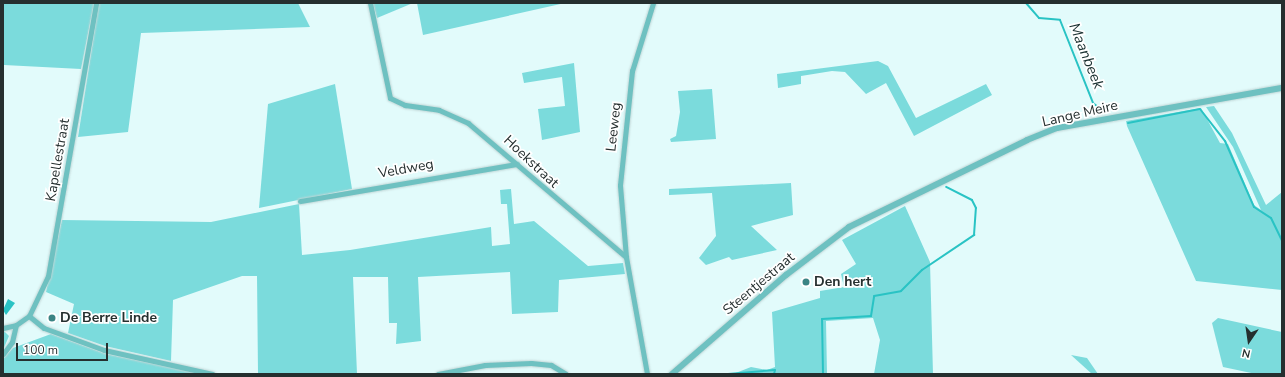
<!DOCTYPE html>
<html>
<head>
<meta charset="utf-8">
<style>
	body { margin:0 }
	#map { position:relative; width:1285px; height:377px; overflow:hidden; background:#e2fbfb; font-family:"Nunito Sans",sans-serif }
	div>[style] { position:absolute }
	.green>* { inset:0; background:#7bdbdc }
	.water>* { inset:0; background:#29c3c4 }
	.stream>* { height:2px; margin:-1px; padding:0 1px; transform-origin:1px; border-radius:1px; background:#29c3c4 }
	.roads { filter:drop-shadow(0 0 1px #c0d6d6) drop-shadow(0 0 1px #c0d6d6) }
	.minor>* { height:5px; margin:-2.5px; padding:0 2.5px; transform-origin:2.5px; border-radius:2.5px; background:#6ec1c1 }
	.tertiary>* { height:6px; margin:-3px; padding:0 3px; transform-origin:3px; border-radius:3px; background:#6ec1c1 }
	.dots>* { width:11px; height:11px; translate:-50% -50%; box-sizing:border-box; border:2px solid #fff; border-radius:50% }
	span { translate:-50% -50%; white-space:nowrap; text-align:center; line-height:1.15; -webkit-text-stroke:3.5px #fff; paint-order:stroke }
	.street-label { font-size:14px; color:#252f2f }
	.poi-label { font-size:14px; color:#252f2f; font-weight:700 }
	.left { translate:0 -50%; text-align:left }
	.water-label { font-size:15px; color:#193030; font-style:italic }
	.frame { position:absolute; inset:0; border:4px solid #252f2f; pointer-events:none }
	.north { position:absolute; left:1229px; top:321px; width:40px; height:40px; -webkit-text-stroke:3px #fff; paint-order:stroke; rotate:193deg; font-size:11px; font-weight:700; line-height:16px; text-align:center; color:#252f2f }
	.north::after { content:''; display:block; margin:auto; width:14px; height:18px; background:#252f2f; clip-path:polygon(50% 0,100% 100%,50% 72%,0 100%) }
	.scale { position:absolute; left:16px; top:343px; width:92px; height:18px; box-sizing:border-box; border:2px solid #252f2f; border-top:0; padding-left:5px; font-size:12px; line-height:14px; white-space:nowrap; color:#252f2f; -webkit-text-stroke:3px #fff; paint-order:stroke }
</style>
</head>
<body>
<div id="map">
	<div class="green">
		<div style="clip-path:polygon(3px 3px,94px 3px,81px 69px,4px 65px,3px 92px)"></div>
		<div style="clip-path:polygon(99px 3px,298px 3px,310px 27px,141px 33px,128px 132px,78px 137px)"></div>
		<div style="clip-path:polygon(373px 3px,413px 3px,377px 18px)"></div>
		<div style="clip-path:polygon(417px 3px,565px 3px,423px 35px)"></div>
		<div style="clip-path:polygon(878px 61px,888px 66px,916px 118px,986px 84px,992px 95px,914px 136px,886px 83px,866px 94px,845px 72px,832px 71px,801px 76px,801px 84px,778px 88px,777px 74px)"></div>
		<div style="clip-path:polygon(574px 63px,580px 132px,542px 140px,538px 109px,565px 106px,562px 77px,524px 83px,522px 73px)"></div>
		<div style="clip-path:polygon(335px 84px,352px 189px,259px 208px,268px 104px)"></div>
		<div style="clip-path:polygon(712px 89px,716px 139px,671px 142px,670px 139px,676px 136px,680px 112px,678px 91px)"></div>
		<div style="clip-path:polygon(1214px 106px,1232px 133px,1266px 205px,1282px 192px,1282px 290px,1196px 281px,1127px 126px,1126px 121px,1201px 108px,1220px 143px,1228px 144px,1254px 205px,1261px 210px,1233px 147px,1206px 107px)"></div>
		<div style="clip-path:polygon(791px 183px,793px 215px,751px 226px,777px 250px,732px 260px,729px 257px,706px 265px,699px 258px,716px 236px,712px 193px,669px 195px,669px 189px)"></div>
		<div style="clip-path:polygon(511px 189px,514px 224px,534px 221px,588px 266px,623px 263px,625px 274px,559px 280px,558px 312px,512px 314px,510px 272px,418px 277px,421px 341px,396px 344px,397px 323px,389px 323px,388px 277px,353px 277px,357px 374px,258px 374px,257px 276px,242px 276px,173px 300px,171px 361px,105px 346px,68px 333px,74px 304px,46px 292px,62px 220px,211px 222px,299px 204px,302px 255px,350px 250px,491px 227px,492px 246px,510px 244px,507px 204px,501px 204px,500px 190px)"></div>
		<div style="clip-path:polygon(905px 206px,930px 262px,933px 374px,874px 374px,880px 340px,873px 318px,826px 321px,827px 374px,733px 374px,751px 367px,767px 370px,775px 367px,772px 312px,820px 298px,820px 291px,844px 287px,841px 274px,856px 264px,842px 240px)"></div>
		<div style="clip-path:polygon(1218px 318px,1282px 332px,1282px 374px,1256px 374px,1223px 367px,1212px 323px)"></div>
		<div style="clip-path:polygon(3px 330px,9px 336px,3px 350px)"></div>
		<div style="clip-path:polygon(51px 334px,106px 354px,201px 374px,3px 374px,3px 359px,13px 348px)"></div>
		<div style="clip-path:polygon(1071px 355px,1087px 358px,1098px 374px,1092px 374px)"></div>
	</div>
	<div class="water">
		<div style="clip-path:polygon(8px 299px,15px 303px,6px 315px,3px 310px)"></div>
	</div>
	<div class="stream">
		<div style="left:1026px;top:3px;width:20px;rotate:49deg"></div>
		<div style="left:1039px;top:18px;width:21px;rotate:5deg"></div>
		<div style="left:1060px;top:20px;width:89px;rotate:68.3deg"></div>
		<div style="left:1093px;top:103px;width:14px;rotate:39deg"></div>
		<div style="left:1128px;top:123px;width:73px;rotate:-11deg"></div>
		<div style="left:1200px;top:109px;width:41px;rotate:52deg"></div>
		<div style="left:1225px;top:141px;width:72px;rotate:66.3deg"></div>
		<div style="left:1254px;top:207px;width:20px;rotate:33deg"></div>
		<div style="left:1271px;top:218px;width:25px;rotate:64deg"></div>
		<div style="left:728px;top:374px;width:47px;rotate:-4.9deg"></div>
		<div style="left:775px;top:370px;width:4px;rotate:104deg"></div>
		<div style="left:823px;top:374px;width:55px;rotate:-91deg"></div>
		<div style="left:822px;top:319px;width:49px;rotate:-3.5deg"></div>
		<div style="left:871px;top:316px;width:20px;rotate:-81deg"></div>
		<div style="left:874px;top:296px;width:27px;rotate:-10deg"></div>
		<div style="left:901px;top:291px;width:30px;rotate:-45deg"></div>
		<div style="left:922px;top:270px;width:63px;rotate:-33.9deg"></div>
		<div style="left:974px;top:235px;width:27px;rotate:-86deg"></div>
		<div style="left:976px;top:208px;width:9px;rotate:-117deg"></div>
		<div style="left:972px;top:200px;width:29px;rotate:-153deg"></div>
	</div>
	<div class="roads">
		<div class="minor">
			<div style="left:370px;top:3px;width:97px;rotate:78.1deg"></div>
			<div style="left:390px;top:98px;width:17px;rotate:25deg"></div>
			<div style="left:405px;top:105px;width:34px;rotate:8deg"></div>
			<div style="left:439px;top:110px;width:32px;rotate:24deg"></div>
			<div style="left:468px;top:123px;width:207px;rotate:40.3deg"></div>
			<div style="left:626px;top:257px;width:119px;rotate:79.8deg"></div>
			<div style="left:300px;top:201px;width:220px;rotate:-9.7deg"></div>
			<div style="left:626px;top:257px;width:72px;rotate:-94.8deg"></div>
			<div style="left:620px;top:185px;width:115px;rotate:-84deg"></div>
			<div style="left:632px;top:71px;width:71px;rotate:-72.8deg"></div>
			<div style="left:29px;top:316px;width:19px;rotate:39deg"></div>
			<div style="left:44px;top:328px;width:64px;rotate:20.1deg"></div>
			<div style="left:104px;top:350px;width:111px;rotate:12.5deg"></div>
			<div style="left:3px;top:328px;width:13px;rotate:-13deg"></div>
			<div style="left:16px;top:325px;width:16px;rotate:-35deg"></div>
			<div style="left:29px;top:316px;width:44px;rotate:-64.6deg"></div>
			<div style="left:48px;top:276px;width:277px;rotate:-80deg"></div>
			<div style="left:3px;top:354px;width:15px;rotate:-53deg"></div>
			<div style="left:12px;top:342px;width:17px;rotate:-77deg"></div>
			<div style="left:438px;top:374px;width:48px;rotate:-10.8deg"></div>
			<div style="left:485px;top:365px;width:46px;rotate:-2.5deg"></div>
			<div style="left:531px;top:363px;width:20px;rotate:6deg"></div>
			<div style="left:551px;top:365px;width:17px;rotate:31deg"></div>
		</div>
		<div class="tertiary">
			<div style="left:672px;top:374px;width:151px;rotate:-41deg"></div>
			<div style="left:786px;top:275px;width:79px;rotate:-37.3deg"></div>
			<div style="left:849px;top:227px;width:198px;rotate:-26deg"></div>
			<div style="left:1027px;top:140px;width:32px;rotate:-22deg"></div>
			<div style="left:1057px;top:128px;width:229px;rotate:-10.1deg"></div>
		</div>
	</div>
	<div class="dots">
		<div style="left:806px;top:282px;background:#3b8484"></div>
		<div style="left:52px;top:318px;background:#3b8484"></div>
	</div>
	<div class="street-label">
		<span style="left:1080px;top:114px;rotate:-13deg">Lange Meire</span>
		<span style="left:614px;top:127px;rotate:-84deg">Leeweg</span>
		<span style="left:58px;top:160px;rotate:-80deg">Kapellestraat</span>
		<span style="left:531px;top:162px;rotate:43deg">Hoekstraat</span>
		<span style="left:406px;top:169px;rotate:-10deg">Veldweg</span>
		<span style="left:759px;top:284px;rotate:-40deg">Steentjestraat</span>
	</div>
	<div class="poi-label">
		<span class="left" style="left:814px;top:282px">Den hert</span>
		<span class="left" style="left:60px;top:318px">De Berre Linde</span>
	</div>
	<div class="water-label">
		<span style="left:1086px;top:56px;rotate:68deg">Maanbeek</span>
	</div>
	<div class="frame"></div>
	<div class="north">N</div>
	<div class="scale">100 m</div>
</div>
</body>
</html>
